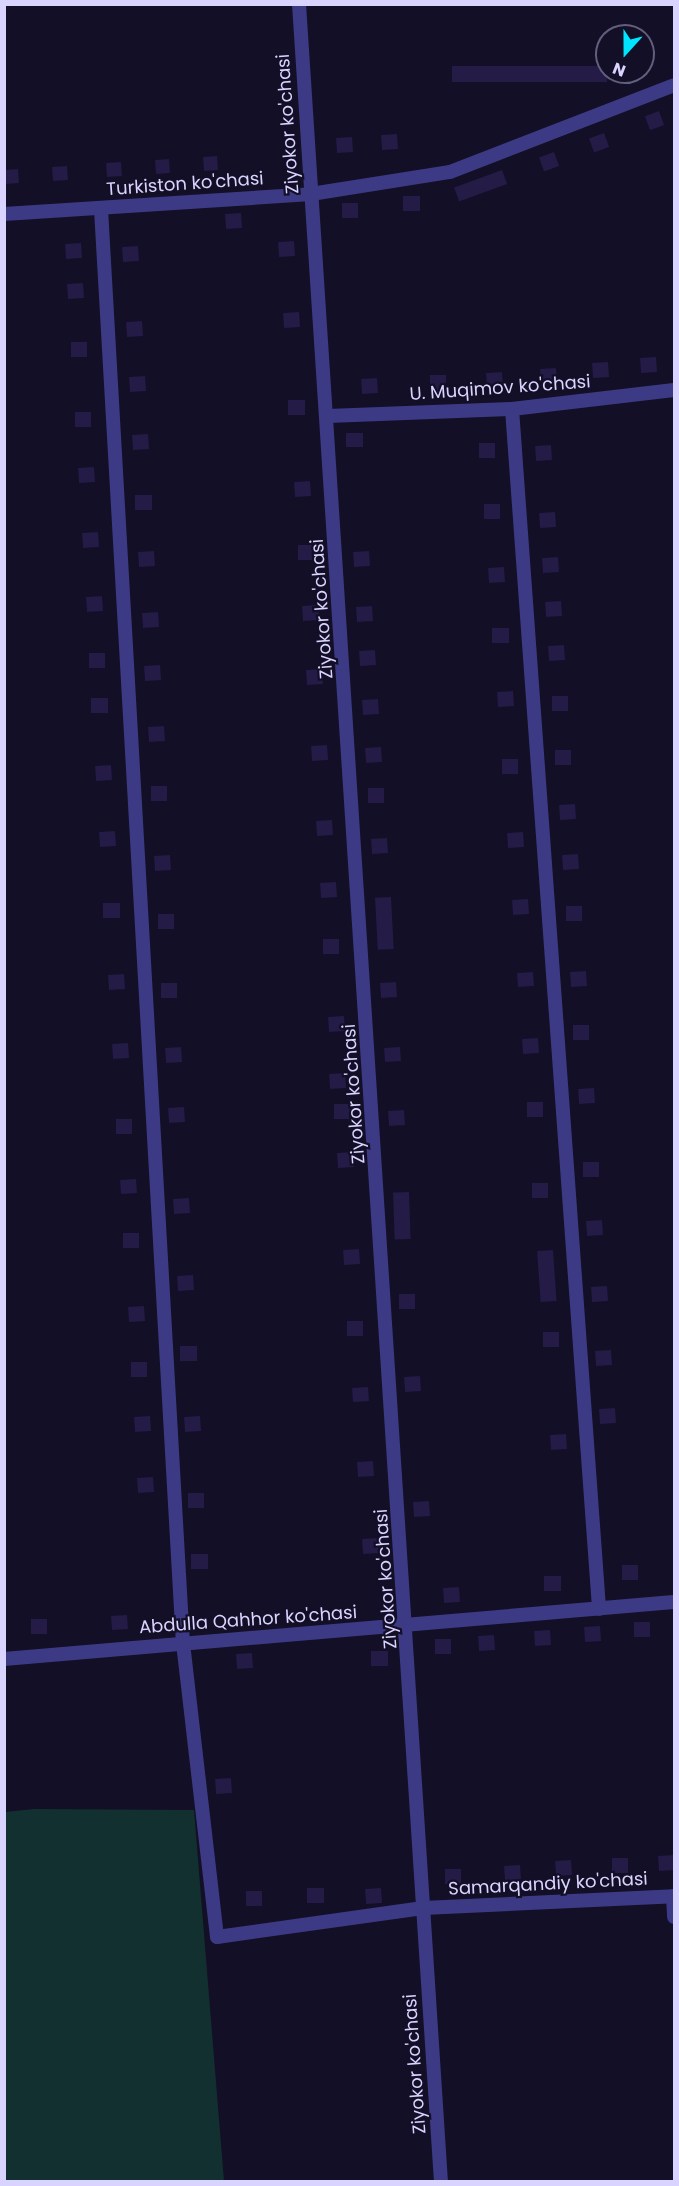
<!DOCTYPE html>
<html>
<head>
<meta charset="utf-8">
<style>
	body { margin:0 }
	#map { position:relative; width:679px; height:2186px; overflow:hidden; background:#130f26; font-family:Poppins,sans-serif }
	div>[style] { position:absolute }
	.green>* { inset:0; background:#12302f }
	.building>* { inset:0; background:#241b47; transform-origin:0 0 }
	.minor>* { height:14px; margin:-7px; padding:0 7px; transform-origin:7px; border-radius:7px; background:#3d3a85 }
	span { translate:-50% -50%; white-space:nowrap; text-align:center; line-height:1.15; -webkit-text-stroke:4.5px #130f26; paint-order:stroke }
	.street-label { font-size:18px; color:#d9d4ff }
	.frame { position:absolute; inset:0; border:6px solid #d9d4ff; pointer-events:none }
	.north { position:absolute; left:595px; top:24px; width:60px; height:60px; box-sizing:border-box; background:#130f26; border:2px solid #625e7d; border-radius:50%; rotate:201deg; font-size:16px; font-weight:700; line-height:24px; text-align:center; color:#d9d4ff }
	.north::after { content:''; display:block; margin:auto; width:21px; height:27px; background:#00e5ff; clip-path:polygon(50% 0,100% 100%,50% 72%,0 100%) }
</style>
</head>
<body>
<div id="map">
	<div class="green">
		<div style="clip-path:polygon(34px 1809px,194px 1810px,224px 2181px,5px 2181px,5px 1812px)"></div>
	</div>
	<div class="building">
		<div style="left:607px;top:66px;width:16px;height:155px;rotate:90deg"></div>
		<div style="left:659px;top:111px;width:15px;height:15px;rotate:70deg"></div>
		<div style="left:604px;top:133px;width:15px;height:16px;rotate:70deg"></div>
		<div style="left:397px;top:134px;width:15px;height:16px;rotate:86deg"></div>
		<div style="left:352px;top:137px;width:15px;height:16px;rotate:86deg"></div>
		<div style="left:554px;top:152px;width:15px;height:16px;rotate:70deg"></div>
		<div style="left:217px;top:156px;width:14px;height:14px;rotate:86deg"></div>
		<div style="left:169px;top:159px;width:14px;height:14px;rotate:86deg"></div>
		<div style="left:121px;top:162px;width:14px;height:15px;rotate:86deg"></div>
		<div style="left:67px;top:166px;width:14px;height:15px;rotate:86deg"></div>
		<div style="left:18px;top:169px;width:14px;height:14px;rotate:86deg"></div>
		<div style="left:502px;top:170px;width:15px;height:51px;rotate:70deg"></div>
		<div style="left:403px;top:196px;width:17px;height:15px"></div>
		<div style="left:342px;top:203px;width:16px;height:15px"></div>
		<div style="left:241px;top:213px;width:15px;height:16px;rotate:86deg"></div>
		<div style="left:294px;top:241px;width:15px;height:16px;rotate:86deg"></div>
		<div style="left:81px;top:243px;width:15px;height:16px;rotate:86deg"></div>
		<div style="left:138px;top:246px;width:15px;height:16px;rotate:86deg"></div>
		<div style="left:83px;top:283px;width:15px;height:16px;rotate:86deg"></div>
		<div style="left:299px;top:312px;width:15px;height:16px;rotate:86deg"></div>
		<div style="left:142px;top:321px;width:15px;height:16px;rotate:86deg"></div>
		<div style="left:71px;top:342px;width:16px;height:15px"></div>
		<div style="left:656px;top:357px;width:15px;height:16px;rotate:86deg"></div>
		<div style="left:608px;top:362px;width:15px;height:16px;rotate:86deg"></div>
		<div style="left:556px;top:368px;width:15px;height:16px;rotate:86deg"></div>
		<div style="left:502px;top:372px;width:15px;height:16px;rotate:86deg"></div>
		<div style="left:430px;top:375px;width:16px;height:15px"></div>
		<div style="left:145px;top:376px;width:15px;height:16px;rotate:86deg"></div>
		<div style="left:377px;top:378px;width:15px;height:16px;rotate:86deg"></div>
		<div style="left:305px;top:400px;width:15px;height:17px;rotate:90deg"></div>
		<div style="left:75px;top:412px;width:16px;height:15px"></div>
		<div style="left:363px;top:433px;width:14px;height:17px;rotate:90deg"></div>
		<div style="left:148px;top:434px;width:15px;height:16px;rotate:86deg"></div>
		<div style="left:479px;top:443px;width:16px;height:15px"></div>
		<div style="left:551px;top:445px;width:15px;height:16px;rotate:86deg"></div>
		<div style="left:94px;top:467px;width:15px;height:16px;rotate:86deg"></div>
		<div style="left:310px;top:481px;width:15px;height:16px;rotate:86deg"></div>
		<div style="left:152px;top:495px;width:15px;height:17px;rotate:90deg"></div>
		<div style="left:484px;top:504px;width:16px;height:15px"></div>
		<div style="left:555px;top:512px;width:15px;height:16px;rotate:86deg"></div>
		<div style="left:98px;top:532px;width:15px;height:16px;rotate:86deg"></div>
		<div style="left:298px;top:545px;width:16px;height:15px"></div>
		<div style="left:154px;top:551px;width:15px;height:16px;rotate:86deg"></div>
		<div style="left:369px;top:551px;width:15px;height:16px;rotate:86deg"></div>
		<div style="left:558px;top:557px;width:15px;height:16px;rotate:86deg"></div>
		<div style="left:504px;top:567px;width:15px;height:16px;rotate:86deg"></div>
		<div style="left:102px;top:596px;width:15px;height:16px;rotate:86deg"></div>
		<div style="left:561px;top:601px;width:15px;height:16px;rotate:86deg"></div>
		<div style="left:318px;top:605px;width:15px;height:16px;rotate:86deg"></div>
		<div style="left:372px;top:606px;width:15px;height:16px;rotate:86deg"></div>
		<div style="left:158px;top:612px;width:15px;height:16px;rotate:86deg"></div>
		<div style="left:509px;top:628px;width:15px;height:17px;rotate:90deg"></div>
		<div style="left:564px;top:645px;width:15px;height:16px;rotate:86deg"></div>
		<div style="left:375px;top:650px;width:15px;height:16px;rotate:86deg"></div>
		<div style="left:89px;top:653px;width:16px;height:15px"></div>
		<div style="left:160px;top:665px;width:15px;height:16px;rotate:86deg"></div>
		<div style="left:322px;top:669px;width:15px;height:16px;rotate:86deg"></div>
		<div style="left:513px;top:691px;width:15px;height:16px;rotate:86deg"></div>
		<div style="left:552px;top:696px;width:16px;height:15px"></div>
		<div style="left:108px;top:698px;width:15px;height:17px;rotate:90deg"></div>
		<div style="left:378px;top:699px;width:15px;height:16px;rotate:86deg"></div>
		<div style="left:164px;top:726px;width:15px;height:16px;rotate:86deg"></div>
		<div style="left:327px;top:745px;width:15px;height:16px;rotate:86deg"></div>
		<div style="left:381px;top:747px;width:15px;height:16px;rotate:86deg"></div>
		<div style="left:555px;top:750px;width:16px;height:15px"></div>
		<div style="left:502px;top:759px;width:16px;height:15px"></div>
		<div style="left:111px;top:765px;width:15px;height:16px;rotate:86deg"></div>
		<div style="left:151px;top:786px;width:16px;height:15px"></div>
		<div style="left:384px;top:788px;width:15px;height:16px;rotate:90deg"></div>
		<div style="left:575px;top:804px;width:15px;height:16px;rotate:86deg"></div>
		<div style="left:332px;top:820px;width:15px;height:16px;rotate:86deg"></div>
		<div style="left:115px;top:831px;width:15px;height:16px;rotate:86deg"></div>
		<div style="left:523px;top:832px;width:15px;height:16px;rotate:86deg"></div>
		<div style="left:387px;top:838px;width:15px;height:16px;rotate:86deg"></div>
		<div style="left:578px;top:854px;width:15px;height:16px;rotate:86deg"></div>
		<div style="left:170px;top:855px;width:15px;height:16px;rotate:86deg"></div>
		<div style="left:336px;top:882px;width:15px;height:16px;rotate:86deg"></div>
		<div style="left:391px;top:897px;width:52px;height:16px;rotate:87deg"></div>
		<div style="left:528px;top:899px;width:15px;height:16px;rotate:86deg"></div>
		<div style="left:103px;top:903px;width:17px;height:15px"></div>
		<div style="left:566px;top:906px;width:16px;height:15px"></div>
		<div style="left:158px;top:914px;width:16px;height:15px"></div>
		<div style="left:323px;top:939px;width:16px;height:15px"></div>
		<div style="left:586px;top:971px;width:15px;height:16px;rotate:86deg"></div>
		<div style="left:533px;top:972px;width:14px;height:16px;rotate:86deg"></div>
		<div style="left:124px;top:974px;width:15px;height:16px;rotate:86deg"></div>
		<div style="left:396px;top:982px;width:15px;height:16px;rotate:86deg"></div>
		<div style="left:161px;top:983px;width:16px;height:15px"></div>
		<div style="left:344px;top:1016px;width:15px;height:16px;rotate:86deg"></div>
		<div style="left:573px;top:1025px;width:16px;height:15px"></div>
		<div style="left:538px;top:1038px;width:15px;height:16px;rotate:86deg"></div>
		<div style="left:128px;top:1043px;width:15px;height:16px;rotate:86deg"></div>
		<div style="left:181px;top:1047px;width:15px;height:16px;rotate:86deg"></div>
		<div style="left:400px;top:1047px;width:14px;height:16px;rotate:86deg"></div>
		<div style="left:345px;top:1073px;width:15px;height:16px;rotate:86deg"></div>
		<div style="left:594px;top:1088px;width:15px;height:16px;rotate:86deg"></div>
		<div style="left:543px;top:1102px;width:15px;height:16px;rotate:90deg"></div>
		<div style="left:334px;top:1104px;width:16px;height:15px"></div>
		<div style="left:184px;top:1107px;width:15px;height:16px;rotate:86deg"></div>
		<div style="left:404px;top:1110px;width:15px;height:16px;rotate:86deg"></div>
		<div style="left:116px;top:1119px;width:16px;height:15px"></div>
		<div style="left:353px;top:1152px;width:15px;height:16px;rotate:86deg"></div>
		<div style="left:599px;top:1162px;width:15px;height:16px;rotate:90deg"></div>
		<div style="left:136px;top:1179px;width:14px;height:16px;rotate:86deg"></div>
		<div style="left:532px;top:1183px;width:16px;height:15px"></div>
		<div style="left:409px;top:1192px;width:47px;height:16px;rotate:88deg"></div>
		<div style="left:189px;top:1198px;width:15px;height:16px;rotate:86deg"></div>
		<div style="left:602px;top:1220px;width:15px;height:16px;rotate:86deg"></div>
		<div style="left:123px;top:1233px;width:16px;height:15px"></div>
		<div style="left:359px;top:1249px;width:15px;height:16px;rotate:86deg"></div>
		<div style="left:553px;top:1250px;width:51px;height:16px;rotate:86deg"></div>
		<div style="left:193px;top:1275px;width:15px;height:16px;rotate:86deg"></div>
		<div style="left:607px;top:1286px;width:15px;height:16px;rotate:86deg"></div>
		<div style="left:399px;top:1294px;width:16px;height:15px"></div>
		<div style="left:144px;top:1306px;width:15px;height:16px;rotate:86deg"></div>
		<div style="left:363px;top:1321px;width:15px;height:16px;rotate:90deg"></div>
		<div style="left:543px;top:1332px;width:16px;height:15px"></div>
		<div style="left:197px;top:1346px;width:15px;height:17px;rotate:90deg"></div>
		<div style="left:611px;top:1350px;width:15px;height:16px;rotate:86deg"></div>
		<div style="left:131px;top:1362px;width:16px;height:15px"></div>
		<div style="left:420px;top:1376px;width:15px;height:16px;rotate:86deg"></div>
		<div style="left:368px;top:1387px;width:14px;height:16px;rotate:86deg"></div>
		<div style="left:615px;top:1408px;width:15px;height:16px;rotate:86deg"></div>
		<div style="left:150px;top:1416px;width:15px;height:16px;rotate:86deg"></div>
		<div style="left:200px;top:1416px;width:15px;height:16px;rotate:86deg"></div>
		<div style="left:566px;top:1434px;width:15px;height:16px;rotate:86deg"></div>
		<div style="left:373px;top:1461px;width:15px;height:16px;rotate:86deg"></div>
		<div style="left:153px;top:1477px;width:15px;height:16px;rotate:86deg"></div>
		<div style="left:188px;top:1493px;width:16px;height:15px"></div>
		<div style="left:429px;top:1501px;width:15px;height:16px;rotate:86deg"></div>
		<div style="left:378px;top:1538px;width:15px;height:16px;rotate:86deg"></div>
		<div style="left:208px;top:1554px;width:15px;height:17px;rotate:90deg"></div>
		<div style="left:622px;top:1565px;width:16px;height:15px"></div>
		<div style="left:544px;top:1576px;width:17px;height:15px"></div>
		<div style="left:459px;top:1587px;width:15px;height:16px;rotate:86deg"></div>
		<div style="left:127px;top:1615px;width:14px;height:16px;rotate:86deg"></div>
		<div style="left:47px;top:1619px;width:15px;height:16px;rotate:90deg"></div>
		<div style="left:634px;top:1622px;width:16px;height:15px"></div>
		<div style="left:600px;top:1626px;width:15px;height:16px;rotate:86deg"></div>
		<div style="left:550px;top:1630px;width:15px;height:16px;rotate:86deg"></div>
		<div style="left:494px;top:1635px;width:15px;height:16px;rotate:86deg"></div>
		<div style="left:435px;top:1639px;width:16px;height:15px"></div>
		<div style="left:388px;top:1651px;width:15px;height:17px;rotate:90deg"></div>
		<div style="left:252px;top:1653px;width:15px;height:16px;rotate:86deg"></div>
		<div style="left:231px;top:1778px;width:15px;height:16px;rotate:86deg"></div>
		<div style="left:674px;top:1855px;width:15px;height:16px;rotate:86deg"></div>
		<div style="left:612px;top:1858px;width:16px;height:15px"></div>
		<div style="left:571px;top:1860px;width:15px;height:16px;rotate:86deg"></div>
		<div style="left:520px;top:1865px;width:15px;height:16px;rotate:86deg"></div>
		<div style="left:461px;top:1869px;width:15px;height:16px;rotate:90deg"></div>
		<div style="left:324px;top:1888px;width:15px;height:17px;rotate:90deg"></div>
		<div style="left:381px;top:1888px;width:15px;height:16px;rotate:86deg"></div>
		<div style="left:262px;top:1891px;width:15px;height:16px;rotate:90deg"></div>
	</div>
	<div class="minor">
		<div style="left:299px;top:4px;width:2183px;rotate:86.27deg"></div>
		<div style="left:101px;top:209px;width:1436px;rotate:86.73deg"></div>
		<div style="left:183px;top:1643px;width:296px;rotate:83.4deg"></div>
		<div style="left:217px;top:1937px;width:208px;rotate:-8deg"></div>
		<div style="left:423px;top:1908px;width:251px;rotate:-2.7deg"></div>
		<div style="left:4px;top:214px;width:308px;rotate:-3.7deg"></div>
		<div style="left:311px;top:194px;width:141px;rotate:-9deg"></div>
		<div style="left:450px;top:172px;width:240px;rotate:-21.2deg"></div>
		<div style="left:512px;top:409px;width:1203px;rotate:85.85deg"></div>
		<div style="left:328px;top:416px;width:184px;rotate:-2.2deg"></div>
		<div style="left:512px;top:409px;width:163px;rotate:-6.7deg"></div>
		<div style="left:4px;top:1659px;width:672px;rotate:-4.86deg"></div>
		<div style="left:673px;top:1896px;width:21px;rotate:87deg"></div>
	</div>
	<div class="street-label">
		<span style="left:288px;top:124px;rotate:-94deg">Ziyokor ko'chasi</span>
		<span style="left:185px;top:184px;rotate:-4deg">Turkiston ko'chasi</span>
		<span style="left:500px;top:388px;rotate:-4deg">U. Muqimov ko'chasi</span>
		<span style="left:322px;top:609px;rotate:-94deg">Ziyokor ko'chasi</span>
		<span style="left:354px;top:1094px;rotate:-94deg">Ziyokor ko'chasi</span>
		<span style="left:386px;top:1579px;rotate:-94deg">Ziyokor ko'chasi</span>
		<span style="left:248px;top:1620px;rotate:-4deg">Abdulla Qahhor ko'chasi</span>
		<span style="left:548px;top:1884px;rotate:-3deg">Samarqandiy ko'chasi</span>
		<span style="left:415px;top:2064px;rotate:-94deg">Ziyokor ko'chasi</span>
	</div>
	<div class="frame"></div>
	<div class="north">N</div>
</div>
</body>
</html>
